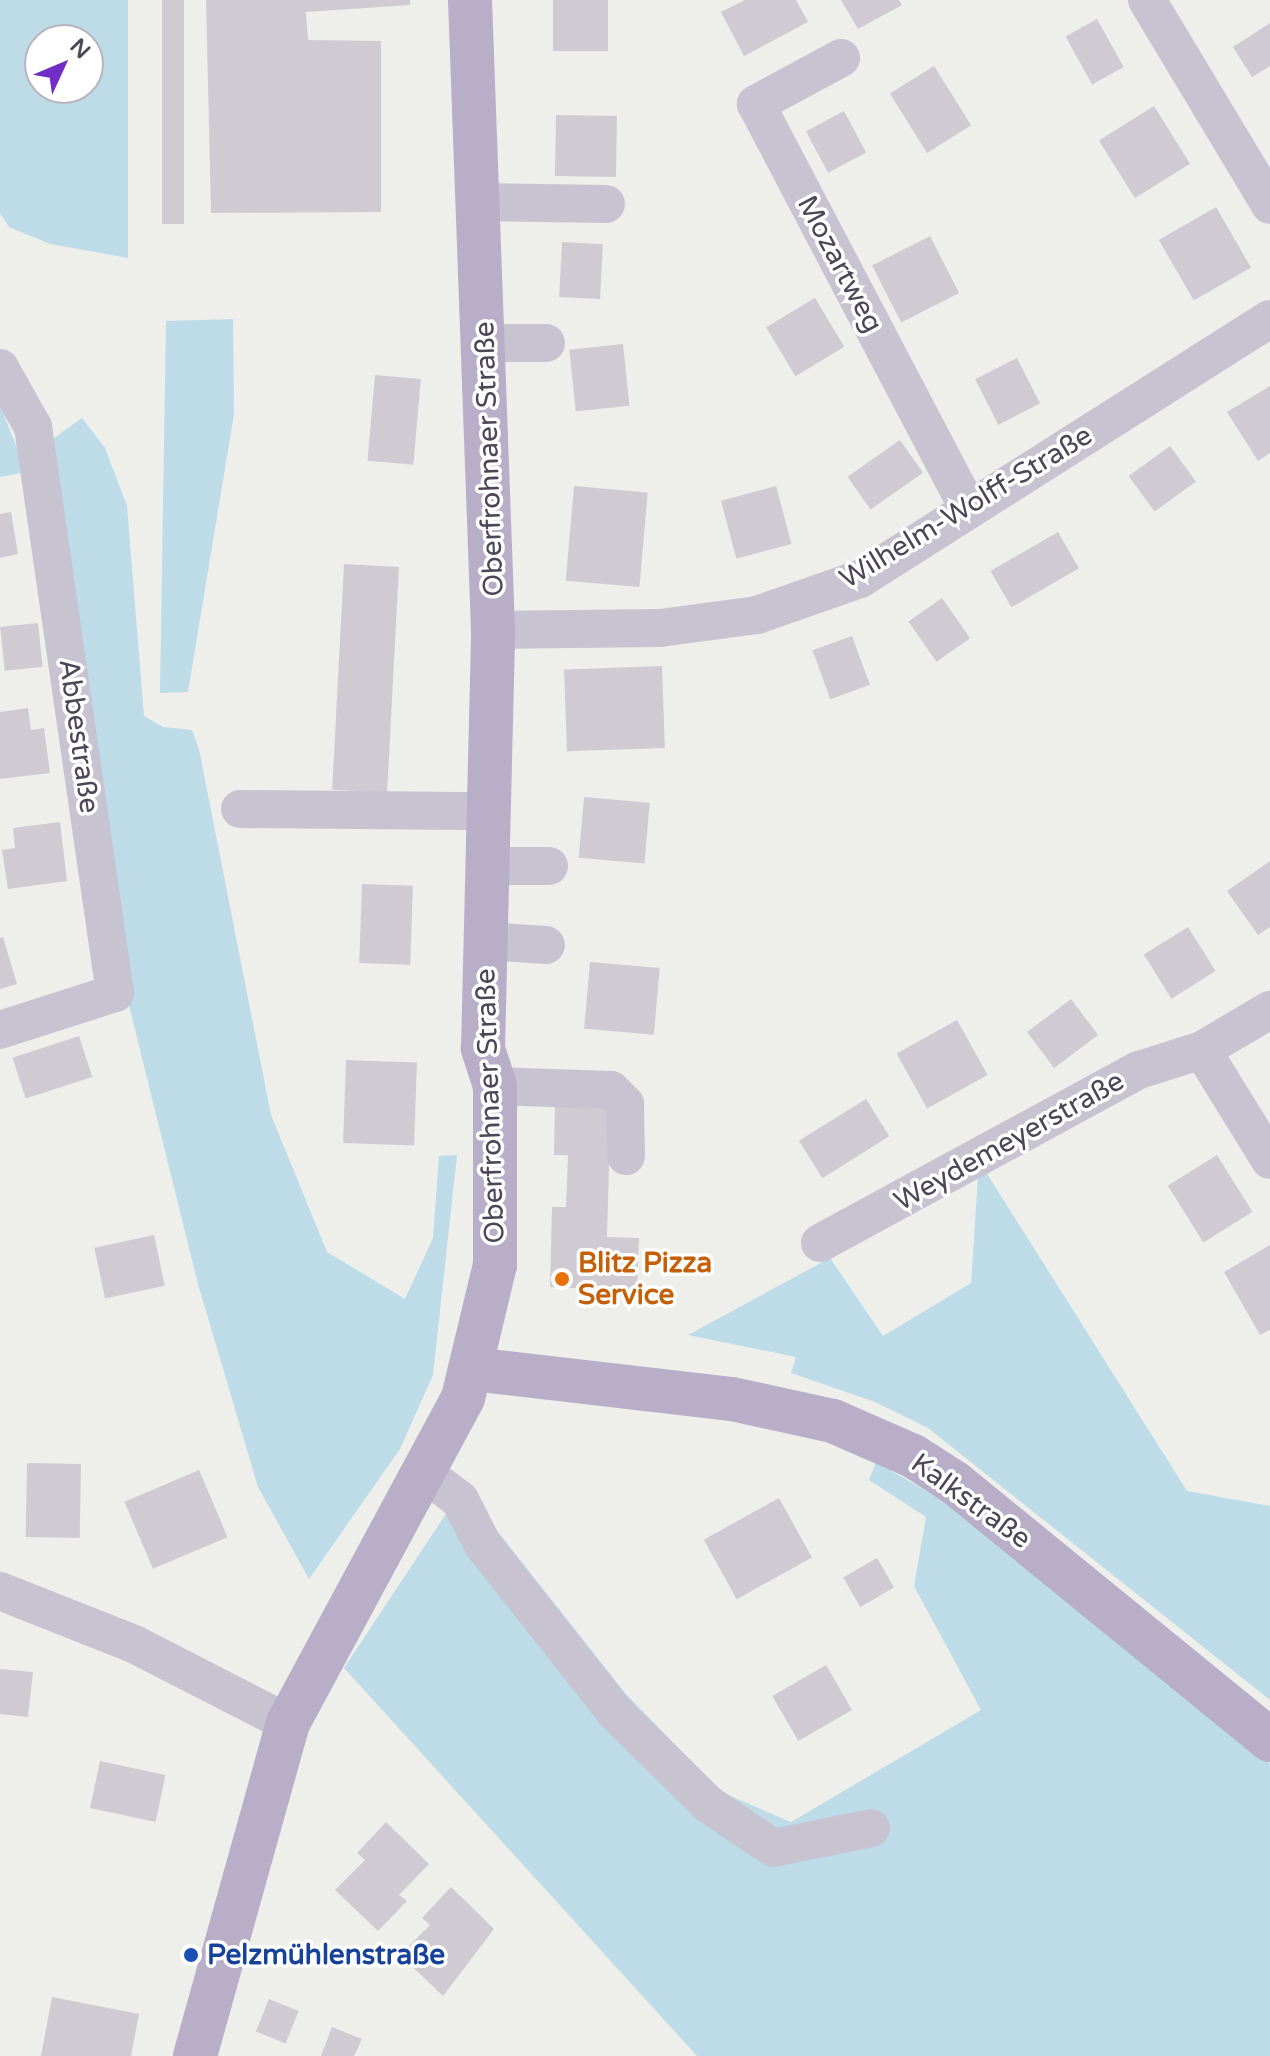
<!DOCTYPE html>
<html>
<head>
<meta charset="utf-8">
<style>
	body { margin:0 }
	#map { position:relative; width:1270px; height:2056px; overflow:hidden; background:#eeeeeb; font-family:"Varela Round",sans-serif }
	div>[style] { position:absolute }
	.green>* { inset:0; background:#bddce8 }
	.building>* { inset:0; background:#d0cbd2; transform-origin:0 0 }
	.minor>* { height:38px; margin:-19px; padding:0 19px; transform-origin:19px; border-radius:19px; background:#c8c3d1 }
	.major>* { height:44px; margin:-22px; padding:0 22px; transform-origin:22px; border-radius:22px; background:#b8aec8 }
	.dots>* { width:22px; height:22px; translate:-50% -50%; box-sizing:border-box; border:4px solid #fff; border-radius:50% }
	span { translate:-50% -50%; white-space:nowrap; text-align:center; line-height:1.15; -webkit-text-stroke:7px #fff; paint-order:stroke }
	.street-label { font-size:28px; color:#4c4656 }
	.food-label { font-size:28px; color:#c56008; font-weight:700 }
	.left { translate:0 -50%; text-align:left }
	.transit-label { font-size:28px; color:#164399; font-weight:700 }
	.north { position:absolute; left:24px; top:24px; width:80px; height:80px; box-sizing:border-box; background:#fff; border:2px solid #b7b5bb; border-radius:50%; rotate:46deg; font-size:22px; font-weight:700; line-height:32px; text-align:center; color:#4c4656 }
	.north::after { content:''; display:block; margin:auto; width:28px; height:36px; background:#722dc6; clip-path:polygon(50% 0,100% 100%,50% 72%,0 100%) }
</style>
</head>
<body>
<div id="map">
	<div class="green">
		<div style="clip-path:polygon(evenodd,0 0,128px 0,128px 258px,50px 244px,9px 227px,0 213px,0 0,40px 40px,88px 40px,88px 88px,40px 88px,40px 40px)"></div>
		<div style="clip-path:polygon(233px 319px,234px 414px,188px 692px,160px 693px,166px 321px)"></div>
		<div style="clip-path:polygon(1px 407px,26px 472px,0 477px,0 408px)"></div>
		<div style="clip-path:polygon(82px 418px,105px 448px,127px 506px,144px 716px,163px 727px,192px 730px,199px 749px,271px 1115px,327px 1252px,405px 1299px,433px 1238px,439px 1156px,457px 1155px,433px 1375px,400px 1449px,309px 1579px,258px 1487px,198px 1284px,124px 985px,53px 439px)"></div>
		<div style="clip-path:polygon(979px 1161px,1187px 1491px,1270px 1506px,1270px 1700px,928px 1428px,875px 1402px,791px 1373px,796px 1357px,688px 1335px,830px 1258px,883px 1336px,971px 1283px)"></div>
		<div style="clip-path:polygon(876px 1462px,944px 1501px,1270px 1764px,1270px 2056px,697px 2056px,344px 1668px,455px 1500px,499px 1533px,626px 1694px,721px 1792px,791px 1822px,981px 1710px,914px 1586px,926px 1517px,869px 1480px)"></div>
	</div>
	<div class="building">
		<div style="left:162px;top:0;width:22px;height:224px"></div>
		<div style="clip-path:polygon(206px 0,410px 0,410px 5px,306px 12px,308px 40px,381px 41px,381px 212px,211px 213px)"></div>
		<div style="left:553px;top:0;width:55px;height:51px"></div>
		<div style="clip-path:polygon(745px 0,796px 0,808px 22px,744px 56px,721px 12px)"></div>
		<div style="clip-path:polygon(841px 0,899px 0,902px 5px,858px 29px)"></div>
		<div style="left:1097px;top:19px;width:55px;height:36px;rotate:61deg"></div>
		<div style="clip-path:polygon(1270px 23px,1270px 66px,1252px 77px,1233px 47px)"></div>
		<div style="left:934px;top:66px;width:70px;height:52px;rotate:58deg"></div>
		<div style="left:1154px;top:106px;width:68px;height:65px;rotate:58deg"></div>
		<div style="left:844px;top:111px;width:47px;height:43px;rotate:62deg"></div>
		<div style="left:556px;top:115px;width:61px;height:61px;rotate:1deg"></div>
		<div style="left:1216px;top:207px;width:70px;height:66px;rotate:60deg"></div>
		<div style="left:930px;top:236px;width:64px;height:65px;rotate:63deg"></div>
		<div style="left:562px;top:242px;width:41px;height:55px;rotate:3deg"></div>
		<div style="left:815px;top:298px;width:57px;height:57px;rotate:59deg"></div>
		<div style="left:623px;top:344px;width:62px;height:54px;rotate:84deg"></div>
		<div style="left:1017px;top:358px;width:51px;height:47px;rotate:63deg"></div>
		<div style="left:375px;top:375px;width:46px;height:86px;rotate:5deg"></div>
		<div style="clip-path:polygon(1270px 386px,1270px 453px,1258px 461px,1227px 412px)"></div>
		<div style="left:900px;top:440px;width:40px;height:64px;rotate:55deg"></div>
		<div style="left:1170px;top:446px;width:44px;height:51px;rotate:54deg"></div>
		<div style="left:574px;top:486px;width:74px;height:95px;rotate:5deg"></div>
		<div style="left:776px;top:486px;width:60px;height:57px;rotate:75deg"></div>
		<div style="clip-path:polygon(11px 512px,18px 554px,0 558px,0 514px)"></div>
		<div style="left:1058px;top:532px;width:42px;height:78px;rotate:60deg"></div>
		<div style="left:344px;top:564px;width:55px;height:226px;rotate:3deg"></div>
		<div style="left:942px;top:598px;width:49px;height:41px;rotate:55deg"></div>
		<div style="left:38px;top:623px;width:44px;height:38px;rotate:84deg"></div>
		<div style="left:852px;top:636px;width:52px;height:42px;rotate:70deg"></div>
		<div style="left:662px;top:666px;width:82px;height:98px;rotate:88deg"></div>
		<div style="clip-path:polygon(28px 708px,31px 730px,44px 728px,50px 773px,0 779px,0 712px)"></div>
		<div style="left:584px;top:797px;width:66px;height:61px;rotate:5deg"></div>
		<div style="clip-path:polygon(60px 822px,67px 881px,8px 889px,2px 850px,15px 848px,13px 828px)"></div>
		<div style="clip-path:polygon(1270px 861px,1270px 927px,1258px 935px,1227px 891px)"></div>
		<div style="left:362px;top:884px;width:51px;height:79px;rotate:2deg"></div>
		<div style="left:1188px;top:927px;width:52px;height:52px;rotate:58deg"></div>
		<div style="clip-path:polygon(3px 937px,17px 984px,0 989px,0 938px)"></div>
		<div style="left:590px;top:962px;width:70px;height:67px;rotate:5deg"></div>
		<div style="left:1071px;top:999px;width:45px;height:55px;rotate:53deg"></div>
		<div style="left:957px;top:1020px;width:63px;height:69px;rotate:61deg"></div>
		<div style="left:79px;top:1036px;width:43px;height:70px;rotate:72deg"></div>
		<div style="left:346px;top:1060px;width:71px;height:83px;rotate:2deg"></div>
		<div style="left:866px;top:1099px;width:44px;height:79px;rotate:58deg"></div>
		<div style="clip-path:polygon(555px 1101px,611px 1102px,607px 1237px,639px 1238px,637px 1291px,550px 1287px,552px 1207px,566px 1207px,568px 1155px,554px 1155px)"></div>
		<div style="left:1217px;top:1155px;width:67px;height:58px;rotate:58deg"></div>
		<div style="left:154px;top:1235px;width:52px;height:61px;rotate:78deg"></div>
		<div style="clip-path:polygon(1270px 1245px,1270px 1330px,1260px 1335px,1224px 1272px)"></div>
		<div style="left:27px;top:1463px;width:54px;height:74px;rotate:1deg"></div>
		<div style="left:199px;top:1470px;width:73px;height:81px;rotate:67deg"></div>
		<div style="left:779px;top:1498px;width:68px;height:86px;rotate:61deg"></div>
		<div style="left:877px;top:1558px;width:34px;height:39px;rotate:60deg"></div>
		<div style="left:826px;top:1665px;width:52px;height:62px;rotate:60deg"></div>
		<div style="clip-path:polygon(0 1669px,33px 1672px,28px 1717px,0 1714px)"></div>
		<div style="left:100px;top:1761px;width:67px;height:48px;rotate:12deg"></div>
		<div style="clip-path:polygon(386px 1822px,429px 1864px,399px 1895px,407px 1901px,378px 1931px,335px 1890px,365px 1860px,357px 1853px)"></div>
		<div style="clip-path:polygon(451px 1887px,494px 1929px,443px 1996px,400px 1955px,430px 1925px,422px 1918px)"></div>
		<div style="clip-path:polygon(52px 1997px,139px 2014px,131px 2056px,41px 2056px)"></div>
		<div style="left:269px;top:1999px;width:32px;height:35px;rotate:22deg"></div>
		<div style="clip-path:polygon(332px 2027px,362px 2039px,354px 2056px,321px 2056px)"></div>
	</div>
	<div class="minor">
		<div style="left:1147px;top:0;width:239px;rotate:59deg"></div>
		<div style="left:841px;top:58px;width:97px;rotate:151.6deg"></div>
		<div style="left:756px;top:104px;width:458px;rotate:62.3deg"></div>
		<div style="left:480px;top:202px;width:126px;rotate:0.9deg"></div>
		<div style="left:485px;top:343px;width:61px"></div>
		<div style="left:0;top:368px;width:68px;rotate:60.8deg"></div>
		<div style="left:33px;top:427px;width:572px;rotate:81.76deg"></div>
		<div style="left:115px;top:993px;width:121px;rotate:162.2deg"></div>
		<div style="left:493px;top:630px;width:167px;rotate:-0.7deg"></div>
		<div style="left:660px;top:628px;width:98px;rotate:-7.6deg"></div>
		<div style="left:757px;top:615px;width:109px;rotate:-19.3deg"></div>
		<div style="left:860px;top:579px;width:485px;rotate:-32.4deg"></div>
		<div style="left:240px;top:809px;width:249px;rotate:0.5deg"></div>
		<div style="left:488px;top:866px;width:61px"></div>
		<div style="left:486px;top:941px;width:60px;rotate:3.8deg"></div>
		<div style="left:1202px;top:1050px;width:129px;rotate:58.3deg"></div>
		<div style="left:495px;top:1086px;width:116px;rotate:2deg"></div>
		<div style="left:611px;top:1090px;width:20px;rotate:45deg"></div>
		<div style="left:625px;top:1104px;width:52px;rotate:88.9deg"></div>
		<div style="left:820px;top:1243px;width:363px;rotate:-28.5deg"></div>
		<div style="left:1139px;top:1070px;width:66px;rotate:-17.6deg"></div>
		<div style="left:1202px;top:1050px;width:79px;rotate:-30.5deg"></div>
		<div style="left:427px;top:1475px;width:41px;rotate:37.1deg"></div>
		<div style="left:460px;top:1500px;width:51px;rotate:62.9deg"></div>
		<div style="left:483px;top:1545px;width:211px;rotate:51.7deg"></div>
		<div style="left:614px;top:1711px;width:132px;rotate:44.7deg"></div>
		<div style="left:708px;top:1804px;width:78px;rotate:34.1deg"></div>
		<div style="left:773px;top:1848px;width:100px;rotate:-11.5deg"></div>
		<div style="left:0;top:1591px;width:144px;rotate:21.6deg"></div>
		<div style="left:134px;top:1644px;width:173px;rotate:27.2deg"></div>
	</div>
	<div class="major">
		<div style="left:472px;top:1369px;width:262px;rotate:6.6deg"></div>
		<div style="left:732px;top:1399px;width:103px;rotate:12.3deg"></div>
		<div style="left:833px;top:1421px;width:87px;rotate:23.6deg"></div>
		<div style="left:913px;top:1456px;width:50px;rotate:32.7deg"></div>
		<div style="left:955px;top:1483px;width:407px;rotate:39.2deg"></div>
		<div style="left:195px;top:2056px;width:346px;rotate:-74.4deg"></div>
		<div style="left:288px;top:1723px;width:369px;rotate:-61.7deg"></div>
		<div style="left:463px;top:1398px;width:137px;rotate:-76.5deg"></div>
		<div style="left:495px;top:1265px;width:179px;rotate:-90deg"></div>
		<div style="left:495px;top:1086px;width:40px;rotate:-108deg"></div>
		<div style="left:483px;top:1048px;width:418px;rotate:-88.6deg"></div>
		<div style="left:493px;top:630px;width:630px;rotate:-92.09deg"></div>
	</div>
	<div class="dots">
		<div style="left:562px;top:1279px;background:#e8710a"></div>
		<div style="left:191px;top:1955px;background:#1a4fb4"></div>
	</div>
	<div class="street-label">
		<span style="left:840px;top:264px;rotate:62deg">Mozartweg</span>
		<span style="left:489px;top:459px;rotate:-92deg">Oberfrohnaer Straße</span>
		<span style="left:966px;top:507px;rotate:-31deg">Wilhelm-Wolff-Straße</span>
		<span style="left:79px;top:736px;rotate:82deg">Abbestraße</span>
		<span style="left:490px;top:1106px;rotate:-92deg">Oberfrohnaer Straße</span>
		<span style="left:1009px;top:1141px;rotate:-29deg">Weydemeyerstraße</span>
		<span style="left:971px;top:1501px;rotate:36deg">Kalkstraße</span>
	</div>
	<div class="food-label">
		<span class="left" style="left:578px;top:1279px">Blitz Pizza<br>Service</span>
	</div>
	<div class="transit-label">
		<span class="left" style="left:207px;top:1955px">Pelzmühlenstraße</span>
	</div>
	<div class="north">N</div>
</div>
</body>
</html>
